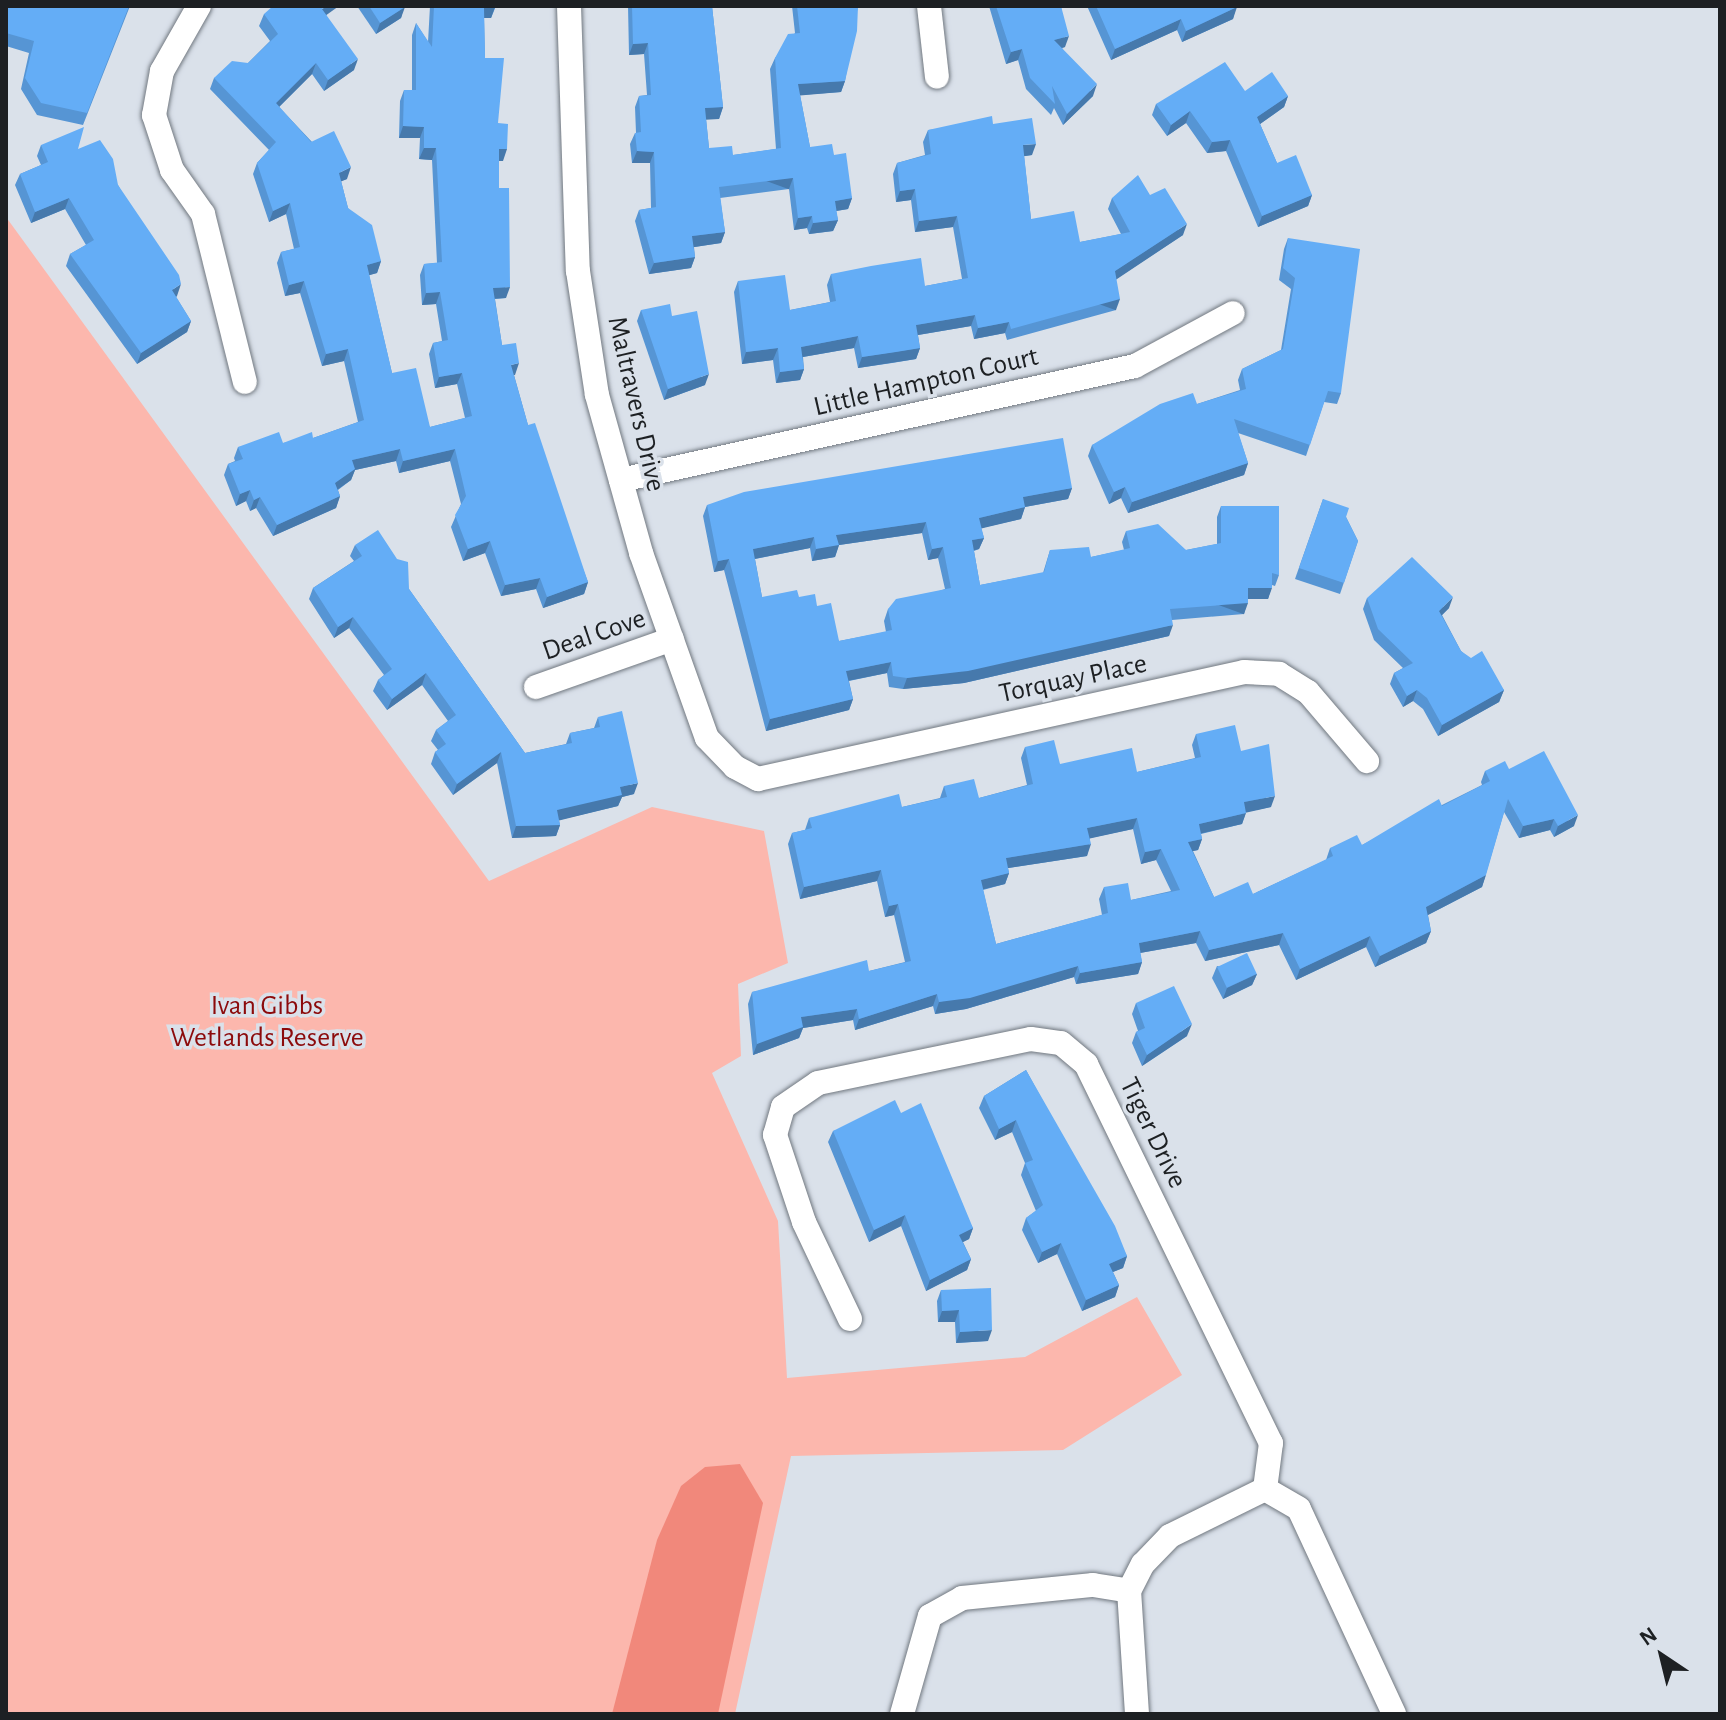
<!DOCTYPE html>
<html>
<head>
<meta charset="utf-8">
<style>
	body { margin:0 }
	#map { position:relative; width:1726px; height:1720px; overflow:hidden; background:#dae1ea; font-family:"Alegreya Sans",sans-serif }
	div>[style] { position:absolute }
	.green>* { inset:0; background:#fcb7ad }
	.water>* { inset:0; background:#f1887b }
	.roads { filter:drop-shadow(0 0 2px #717880) drop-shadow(0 0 2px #717880) }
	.street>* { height:24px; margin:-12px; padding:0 12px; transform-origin:12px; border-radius:12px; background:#fff }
	.wall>* { inset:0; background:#5695d4 }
	.shaded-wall>* { inset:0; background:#4679ac; transform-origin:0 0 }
	.building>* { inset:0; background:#64adf6; transform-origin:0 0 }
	span { translate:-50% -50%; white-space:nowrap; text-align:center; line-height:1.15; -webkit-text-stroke:7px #dae1ea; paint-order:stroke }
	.street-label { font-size:28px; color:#1d2023 }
	.park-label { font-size:28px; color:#8c0a0b }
	.frame { position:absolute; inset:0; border:8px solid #1d2023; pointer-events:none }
	.north { position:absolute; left:1622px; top:1616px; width:80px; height:80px; -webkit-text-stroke:6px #dae1ea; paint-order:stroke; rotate:325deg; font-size:22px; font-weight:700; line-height:32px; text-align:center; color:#1d2023 }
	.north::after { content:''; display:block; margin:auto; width:28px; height:36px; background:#1d2023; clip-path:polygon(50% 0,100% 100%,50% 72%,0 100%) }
</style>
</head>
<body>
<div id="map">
	<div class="green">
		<div style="clip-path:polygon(6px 217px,489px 881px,652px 807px,764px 831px,788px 963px,738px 984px,741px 1056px,712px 1073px,778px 1221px,787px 1378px,1025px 1357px,1137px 1297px,1182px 1375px,1063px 1450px,791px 1456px,735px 1714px,6px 1714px)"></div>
	</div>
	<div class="water">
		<div style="clip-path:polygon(740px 1464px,763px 1503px,718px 1714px,612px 1714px,657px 1540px,681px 1486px,705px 1467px)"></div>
	</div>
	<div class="roads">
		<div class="street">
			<div style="left:199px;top:6px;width:75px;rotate:119.6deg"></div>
			<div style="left:162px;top:71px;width:45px;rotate:100.3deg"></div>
			<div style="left:154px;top:115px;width:58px;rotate:71.9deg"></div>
			<div style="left:172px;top:170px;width:54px;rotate:54.8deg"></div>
			<div style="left:203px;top:214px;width:173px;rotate:76deg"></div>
			<div style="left:569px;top:6px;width:265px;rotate:88.1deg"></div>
			<div style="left:578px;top:271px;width:125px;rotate:81.3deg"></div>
			<div style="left:597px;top:395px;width:164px;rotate:74.4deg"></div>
			<div style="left:641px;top:553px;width:196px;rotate:70.4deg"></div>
			<div style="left:707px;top:738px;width:40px;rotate:46deg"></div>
			<div style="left:735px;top:767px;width:26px;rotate:28deg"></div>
			<div style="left:758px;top:779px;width:498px;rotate:-12.4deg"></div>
			<div style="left:1244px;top:672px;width:35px;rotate:3deg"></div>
			<div style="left:1279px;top:674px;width:34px;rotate:32deg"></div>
			<div style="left:1308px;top:692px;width:91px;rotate:49.5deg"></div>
			<div style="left:929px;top:6px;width:71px;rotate:83.6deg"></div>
			<div style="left:621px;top:480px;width:526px;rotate:-12.51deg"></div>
			<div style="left:1135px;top:366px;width:111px;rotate:-28.4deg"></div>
			<div style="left:536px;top:687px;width:144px;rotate:-19.4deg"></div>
			<div style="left:850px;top:1319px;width:107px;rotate:-115.4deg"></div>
			<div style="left:804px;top:1222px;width:92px;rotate:-108.4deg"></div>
			<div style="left:775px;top:1135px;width:29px;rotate:-74deg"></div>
			<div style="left:783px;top:1107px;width:42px;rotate:-34.4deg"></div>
			<div style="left:818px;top:1083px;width:217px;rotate:-11.7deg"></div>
			<div style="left:1031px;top:1039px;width:30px;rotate:8deg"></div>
			<div style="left:1061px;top:1043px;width:33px;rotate:40deg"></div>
			<div style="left:1086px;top:1064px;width:422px;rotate:64deg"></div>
			<div style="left:1271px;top:1443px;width:46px;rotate:97.4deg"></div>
			<div style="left:1265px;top:1489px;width:39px;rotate:30deg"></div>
			<div style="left:1299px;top:1509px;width:226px;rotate:65.1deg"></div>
			<div style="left:902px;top:1714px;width:102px;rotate:-74.1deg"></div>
			<div style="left:930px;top:1616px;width:37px;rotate:-29deg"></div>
			<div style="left:962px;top:1598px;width:132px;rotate:-5.7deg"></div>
			<div style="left:1093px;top:1585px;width:36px;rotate:9deg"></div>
			<div style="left:1137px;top:1714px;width:123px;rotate:-93.7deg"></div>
			<div style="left:1129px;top:1591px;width:30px;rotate:-63deg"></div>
			<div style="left:1143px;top:1564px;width:39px;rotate:-46deg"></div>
			<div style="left:1170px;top:1536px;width:106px;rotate:-26.3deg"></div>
		</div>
	</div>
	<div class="wall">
		<div style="clip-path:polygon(6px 6px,130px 6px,83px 125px,37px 115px,21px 89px,29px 53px,6px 46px)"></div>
		<div style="clip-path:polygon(357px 6px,404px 6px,401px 18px,376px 34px)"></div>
		<div style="clip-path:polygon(430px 6px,496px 6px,491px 18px,484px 18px,485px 58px,498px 123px,503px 161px,499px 161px,499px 188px,506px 298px,495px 299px,502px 345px,515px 375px,514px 375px,528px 425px,588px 582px,584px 594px,543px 608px,536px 589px,501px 596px,485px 553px,463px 561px,451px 527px,461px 504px,450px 461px,399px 473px,396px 461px,355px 470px,351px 480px,338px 490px,340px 496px,336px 508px,273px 536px,256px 508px,250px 511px,246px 501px,236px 506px,224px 475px,228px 464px,235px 461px,234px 458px,238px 447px,283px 443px,313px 438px,358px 422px,344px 361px,322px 366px,300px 293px,285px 296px,277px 263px,281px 252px,294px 249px,286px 214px,269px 222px,253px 174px,257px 163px,269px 150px,210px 89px,214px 78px,248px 63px,270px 41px,259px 26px,264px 14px,326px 15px,354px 70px,324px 91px,312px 74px,279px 107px,347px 179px,341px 181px,348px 208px,381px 261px,377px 273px,369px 275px,392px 373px,430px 427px,465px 418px,457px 384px,435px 388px,429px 354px,433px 343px,442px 341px,436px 304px,422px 305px,420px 275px,424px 264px,437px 263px,432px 160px,419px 159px,420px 138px,399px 138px,400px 101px,404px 90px,412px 90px,412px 35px,416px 23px,428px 42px)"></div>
		<div style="clip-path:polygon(628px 6px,712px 6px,723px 107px,719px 119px,706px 119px,709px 148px,733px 155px,776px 149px,770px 69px,775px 58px,795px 33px,792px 6px,858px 6px,845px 81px,841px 92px,800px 95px,810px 147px,834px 155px,852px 198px,848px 209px,836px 211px,838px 220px,833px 231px,809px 234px,807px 228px,794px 230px,789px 189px,720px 198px,725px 232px,721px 243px,694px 247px,695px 257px,691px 268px,649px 274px,635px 221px,639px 210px,651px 208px,650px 163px,632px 163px,630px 144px,635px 133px,636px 133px,635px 107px,639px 96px,647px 95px,644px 54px,629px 55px)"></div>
		<div style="clip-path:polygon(989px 6px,1061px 6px,1065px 47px,1062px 48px,1093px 96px,1063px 125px,1054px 108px,1051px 115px,1026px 89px,1018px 60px,1006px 64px)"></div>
		<div style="clip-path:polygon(1087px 6px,1236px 6px,1233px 19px,1182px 42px,1177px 30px,1111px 60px)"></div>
		<div style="clip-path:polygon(1245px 91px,1288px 96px,1284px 107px,1260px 124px,1277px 163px,1312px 195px,1308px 206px,1258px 227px,1226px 151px,1207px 153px,1186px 123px,1167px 136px,1152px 115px,1156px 104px)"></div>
		<div style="clip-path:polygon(993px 124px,1032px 155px,1024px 156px,1031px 219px,1080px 242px,1121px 234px,1108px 209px,1112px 198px,1150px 195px,1183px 235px,1116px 279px,1116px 310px,1007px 340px,1005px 333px,974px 339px,971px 326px,918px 335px,920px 348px,916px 359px,892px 363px,858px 368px,854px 348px,803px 357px,804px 369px,800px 380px,776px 383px,773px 360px,742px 364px,734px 292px,738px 281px,790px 310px,830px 302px,827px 285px,831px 274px,925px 286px,962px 279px,953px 227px,915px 232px,911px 200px,896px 202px,893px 174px,897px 163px,925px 155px,923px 142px,928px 130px)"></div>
		<div style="clip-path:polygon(41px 145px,78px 149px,118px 185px,177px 296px,176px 297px,191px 321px,187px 332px,137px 364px,66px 266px,70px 254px,86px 245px,65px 209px,31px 223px,15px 185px,20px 174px,41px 165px,37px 156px)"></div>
		<div style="clip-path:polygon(1288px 238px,1341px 393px,1337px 404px,1324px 402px,1306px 456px,1238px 433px,1248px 463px,1244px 475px,1128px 513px,1121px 498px,1109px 504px,1088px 456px,1092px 445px,1197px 404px,1240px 390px,1238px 380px,1242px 369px,1281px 350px,1291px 289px,1279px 280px,1284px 249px)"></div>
		<div style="clip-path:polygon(641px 310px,672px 316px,705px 385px,664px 400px,637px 321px)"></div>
		<div style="clip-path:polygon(evenodd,1072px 488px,1068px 499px,1025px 507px,1021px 519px,981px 528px,984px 538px,979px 549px,974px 551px,980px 585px,1043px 573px,1050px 550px,1091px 557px,1124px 550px,1122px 542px,1126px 531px,1186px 550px,1217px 544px,1217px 517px,1221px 506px,1279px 575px,1275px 586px,1272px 585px,1268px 599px,1248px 599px,1244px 614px,1172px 620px,1169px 636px,964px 683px,903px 689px,889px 687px,887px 673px,849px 681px,853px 699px,849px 710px,766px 731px,724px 570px,714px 572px,703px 516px,707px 505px,1072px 488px,922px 533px,928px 560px,938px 558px,945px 589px,888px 609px,884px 621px,886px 632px,839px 641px,817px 606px,799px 597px,762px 597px,755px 559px,810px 548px,812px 561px,835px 557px,839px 545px,922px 533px)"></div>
		<div style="clip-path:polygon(1323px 499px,1346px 517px,1358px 541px,1340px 594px,1295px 579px)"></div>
		<div style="clip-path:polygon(355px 545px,409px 589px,525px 753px,566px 744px,570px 733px,594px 728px,598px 717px,634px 794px,622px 797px,618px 806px,559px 820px,560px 825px,556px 836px,512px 838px,497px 763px,453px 795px,431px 764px,435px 752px,438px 750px,431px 741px,436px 730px,448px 721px,422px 685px,387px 710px,373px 691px,378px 680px,384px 675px,349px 628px,334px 638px,309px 599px,313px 588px,354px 561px,350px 556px)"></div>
		<div style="clip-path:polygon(1367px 598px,1449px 608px,1442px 615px,1461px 651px,1504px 690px,1499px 702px,1438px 736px,1423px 709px,1413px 701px,1403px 707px,1390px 684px,1394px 673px,1403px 668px,1374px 640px,1363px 609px)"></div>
		<div style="clip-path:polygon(evenodd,1196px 734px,1241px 751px,1271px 807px,1246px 812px,1242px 824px,1201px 834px,1202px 839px,1198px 850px,1193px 851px,1214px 897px,1253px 894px,1326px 860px,1330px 848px,1362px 845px,1482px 785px,1481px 782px,1485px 771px,1509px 769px,1574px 826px,1554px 837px,1550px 830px,1519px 838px,1504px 812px,1482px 887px,1428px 915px,1431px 931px,1426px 943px,1375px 967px,1366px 947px,1296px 980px,1279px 945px,1205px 961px,1196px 943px,1140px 953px,1142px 962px,1138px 974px,1076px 984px,1074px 977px,966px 1009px,935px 1014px,933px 1006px,855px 1030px,853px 1020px,803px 1028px,799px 1038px,753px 1055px,748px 1004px,752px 992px,869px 971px,905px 962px,894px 915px,885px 917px,877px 881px,800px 899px,788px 844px,792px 833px,805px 830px,809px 818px,902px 807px,940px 798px,944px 786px,979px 798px,1027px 785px,1021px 758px,1025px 747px,1060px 764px,1137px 772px,1195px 758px,1192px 745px,1196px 734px,1133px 829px,1141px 864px,1156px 860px,1171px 891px,1131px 900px,1104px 887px,1099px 899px,1102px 915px,996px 944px,983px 890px,1005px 884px,1009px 873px,1008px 868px,1087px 856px,1090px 838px,1133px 829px)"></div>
		<div style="clip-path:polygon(1217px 966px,1257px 974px,1252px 985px,1223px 999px,1212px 978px)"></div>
		<div style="clip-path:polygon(1136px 1003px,1187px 1036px,1142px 1066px,1132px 1043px,1136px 1032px,1138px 1031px,1132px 1014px)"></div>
		<div style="clip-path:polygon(1026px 1070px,1127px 1256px,1123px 1268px,1113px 1272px,1119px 1285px,1115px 1297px,1082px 1311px,1057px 1254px,1038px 1263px,1022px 1230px,1026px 1218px,1036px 1211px,1021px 1175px,1025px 1163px,1012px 1132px,995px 1140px,979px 1108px,984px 1096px)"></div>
		<div style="clip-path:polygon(901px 1113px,973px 1228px,969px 1239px,963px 1242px,971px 1259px,967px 1270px,926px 1291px,901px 1226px,869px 1242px,828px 1142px,833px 1131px)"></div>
		<div style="clip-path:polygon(941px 1290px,988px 1341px,956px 1343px,955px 1322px,938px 1322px,937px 1301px)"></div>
	</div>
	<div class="shaded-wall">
		<div style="clip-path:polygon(327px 6px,339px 6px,318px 21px,322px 9px)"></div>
		<div style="clip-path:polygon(405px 7px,401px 18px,376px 34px,380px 23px)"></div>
		<div style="clip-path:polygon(484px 7px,495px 7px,491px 18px,479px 18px)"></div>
		<div style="clip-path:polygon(1237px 7px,1233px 19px,1182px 42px,1186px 31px)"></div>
		<div style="clip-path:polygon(1181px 19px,1177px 30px,1111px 60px,1115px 49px)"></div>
		<div style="clip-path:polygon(1069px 36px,1065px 47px,1050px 51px,1054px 40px)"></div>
		<div style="clip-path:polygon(648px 43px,644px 54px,629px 55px,633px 44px)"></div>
		<div style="clip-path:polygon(1022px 49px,1018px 60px,1006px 64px,1011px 52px)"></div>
		<div style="clip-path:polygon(358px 59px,354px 70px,324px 91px,328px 80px)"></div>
		<div style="clip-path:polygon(316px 63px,312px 74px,272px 114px,276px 103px)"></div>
		<div style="clip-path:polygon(845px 81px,841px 92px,794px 96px,798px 84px)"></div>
		<div style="clip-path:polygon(1097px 84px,1093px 96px,1063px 125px,1067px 114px)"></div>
		<div style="clip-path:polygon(1288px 96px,1284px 107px,1253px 129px,1257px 117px)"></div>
		<div style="clip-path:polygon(723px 107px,719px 119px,701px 120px,705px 108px)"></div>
		<div style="clip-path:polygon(1190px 111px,1186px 123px,1167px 136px,1171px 125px)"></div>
		<div style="clip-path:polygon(403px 126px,424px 127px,420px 138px,399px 138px)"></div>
		<div style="clip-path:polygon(1230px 140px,1226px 151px,1207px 153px,1212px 142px)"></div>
		<div style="clip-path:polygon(1036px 144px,1032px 155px,1019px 157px,1023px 145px)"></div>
		<div style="clip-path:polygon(424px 148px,436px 148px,432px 160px,419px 159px)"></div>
		<div style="clip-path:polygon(499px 149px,507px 149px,503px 161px,495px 161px)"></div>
		<div style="clip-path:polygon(637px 151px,654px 152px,650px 163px,632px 163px)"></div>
		<div style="clip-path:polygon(351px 167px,347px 179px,335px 184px,339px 173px)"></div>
		<div style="left:793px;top:178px;width:12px;height:75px;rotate:110deg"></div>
		<div style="clip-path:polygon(915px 189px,911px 200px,896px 202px,900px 191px)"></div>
		<div style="clip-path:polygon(1312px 195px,1308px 206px,1258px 227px,1262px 216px)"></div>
		<div style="clip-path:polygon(69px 198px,65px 209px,31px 223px,35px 212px)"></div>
		<div style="clip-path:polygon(852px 198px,848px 209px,830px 212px,835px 201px)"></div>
		<div style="clip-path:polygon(290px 203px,286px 214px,269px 222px,273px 211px)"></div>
		<div style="clip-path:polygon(812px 216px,807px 228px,794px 230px,798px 218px)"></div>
		<div style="clip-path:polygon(957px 216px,953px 227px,915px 232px,919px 221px)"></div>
		<div style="clip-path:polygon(838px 220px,833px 231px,809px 234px,813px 223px)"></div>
		<div style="clip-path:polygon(1187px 224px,1183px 235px,1111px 283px,1115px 271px)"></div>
		<div style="clip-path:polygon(725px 232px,721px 243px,688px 248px,692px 236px)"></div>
		<div style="clip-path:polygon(695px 257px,691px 268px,649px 274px,654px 263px)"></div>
		<div style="clip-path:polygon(381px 261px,377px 273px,363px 277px,367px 265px)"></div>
		<div style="clip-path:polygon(304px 281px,300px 293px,285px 296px,289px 285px)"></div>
		<div style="clip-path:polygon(181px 284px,177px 296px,168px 302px,172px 290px)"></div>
		<div style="clip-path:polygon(510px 287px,506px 298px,489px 299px,493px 288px)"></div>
		<div style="clip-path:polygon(440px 292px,436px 304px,422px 305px,426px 293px)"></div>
		<div style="left:1120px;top:299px;width:12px;height:113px;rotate:110deg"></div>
		<div style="clip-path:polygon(975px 315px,971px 326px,912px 336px,916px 325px)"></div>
		<div style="clip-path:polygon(191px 321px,187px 332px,137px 364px,141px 353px)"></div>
		<div style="clip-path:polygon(1009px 322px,1005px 333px,974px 339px,978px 328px)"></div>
		<div style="clip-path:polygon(858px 336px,854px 348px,797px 358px,801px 347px)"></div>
		<div style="clip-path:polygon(778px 348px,773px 360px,742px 364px,746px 352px)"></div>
		<div style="clip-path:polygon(920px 348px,916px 359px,858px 368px,862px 357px)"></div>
		<div style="clip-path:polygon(348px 349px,344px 361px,322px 366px,326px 354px)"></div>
		<div style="clip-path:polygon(519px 363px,515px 375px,507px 376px,511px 365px)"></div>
		<div style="clip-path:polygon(804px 369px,800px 380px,776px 383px,780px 372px)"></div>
		<div style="clip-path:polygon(462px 373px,457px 384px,435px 388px,439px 377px)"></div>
		<div style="clip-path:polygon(709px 374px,705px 385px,664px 400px,668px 389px)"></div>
		<div style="clip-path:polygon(400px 449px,396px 461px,355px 470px,351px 480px,331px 494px,335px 483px,352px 460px)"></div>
		<div style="clip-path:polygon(455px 449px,450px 461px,399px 473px,403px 461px)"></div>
		<div style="clip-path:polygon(1248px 463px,1244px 475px,1128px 513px,1132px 502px)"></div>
		<div style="clip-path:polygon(1125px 487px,1121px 498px,1109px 504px,1114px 492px)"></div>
		<div style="clip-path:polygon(1072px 488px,1068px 499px,1019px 508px,1023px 497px)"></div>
		<div style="clip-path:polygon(250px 490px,246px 501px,236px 506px,240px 494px)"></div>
		<div style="clip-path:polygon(340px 496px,336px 508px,273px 536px,277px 525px)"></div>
		<div style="clip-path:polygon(260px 497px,256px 508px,250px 511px,254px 500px)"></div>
		<div style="clip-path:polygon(1025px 507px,1021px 519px,975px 530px,979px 518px)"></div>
		<div style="clip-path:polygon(926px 522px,922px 533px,839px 545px,835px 557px,812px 561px,816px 549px,836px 535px)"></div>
		<div style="clip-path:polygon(814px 537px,810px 548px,749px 560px,753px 549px)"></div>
		<div style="clip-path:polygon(984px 538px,979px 549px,967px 552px,972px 540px)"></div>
		<div style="clip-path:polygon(490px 541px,485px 553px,463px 561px,468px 549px)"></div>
		<div style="clip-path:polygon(943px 547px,938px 558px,928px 560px,932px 549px)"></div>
		<div style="clip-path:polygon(729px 559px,724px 570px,714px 572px,718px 561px)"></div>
		<div style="clip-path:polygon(540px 578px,536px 589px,501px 596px,505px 585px)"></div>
		<div style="clip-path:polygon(588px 582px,584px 594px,543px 608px,547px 597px)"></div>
		<div style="clip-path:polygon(1248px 588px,1272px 588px,1268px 599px,1244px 599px)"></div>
		<div style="clip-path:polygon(1453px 597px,1449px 608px,1435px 622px,1439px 611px)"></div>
		<div style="left:1248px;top:603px;width:12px;height:78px;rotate:110deg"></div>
		<div style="clip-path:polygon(353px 617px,349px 628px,334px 638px,338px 627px)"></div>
		<div style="clip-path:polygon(1173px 625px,1169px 636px,964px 683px,903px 689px,907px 678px)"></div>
		<div style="clip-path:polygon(891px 662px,887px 673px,842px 682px,846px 671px)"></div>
		<div style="clip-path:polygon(426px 673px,422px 685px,387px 710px,392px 699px)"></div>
		<div style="clip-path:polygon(1417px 690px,1413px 701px,1403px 707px,1407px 696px)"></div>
		<div style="clip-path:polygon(1504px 690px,1499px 702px,1438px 736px,1442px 725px)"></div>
		<div style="clip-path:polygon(853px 699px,849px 710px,766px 731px,770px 719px)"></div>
		<div style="clip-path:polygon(501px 752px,497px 763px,453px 795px,457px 784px)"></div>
		<div style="clip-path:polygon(638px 783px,634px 794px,622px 797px,618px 806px,553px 822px,557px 810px,620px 787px)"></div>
		<div style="clip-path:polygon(1275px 796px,1271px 807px,1240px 814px,1244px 802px)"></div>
		<div style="clip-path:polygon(1246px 813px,1242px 824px,1194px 835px,1199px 824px)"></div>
		<div style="clip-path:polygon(1578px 815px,1574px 826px,1554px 837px,1558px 826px)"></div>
		<div style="clip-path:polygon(1137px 818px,1133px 829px,1083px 840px,1087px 828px)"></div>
		<div style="clip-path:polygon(1554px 819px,1550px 830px,1519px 838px,1523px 826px)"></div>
		<div style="clip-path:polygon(560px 825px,556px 836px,512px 838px,516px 826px)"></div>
		<div style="clip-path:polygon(1202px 839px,1198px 850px,1184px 853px,1188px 842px)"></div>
		<div style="clip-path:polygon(1091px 844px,1087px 856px,1002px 869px,1006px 858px)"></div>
		<div style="clip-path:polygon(1161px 849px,1156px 860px,1141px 864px,1145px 852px)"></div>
		<div style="clip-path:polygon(881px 870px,877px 881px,800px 899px,804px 887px)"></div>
		<div style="clip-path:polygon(1009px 873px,1005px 884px,976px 891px,981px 880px)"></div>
		<div style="clip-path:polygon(1486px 875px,1482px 887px,1422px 918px,1426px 907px)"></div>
		<div style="clip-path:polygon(898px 904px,894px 915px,885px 917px,889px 906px)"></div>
		<div style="clip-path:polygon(1200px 931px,1196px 943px,1134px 954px,1139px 943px)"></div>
		<div style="clip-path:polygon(1431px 931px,1426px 943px,1375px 967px,1380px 956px)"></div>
		<div style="clip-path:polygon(1283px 933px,1279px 945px,1205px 961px,1209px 950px)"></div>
		<div style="clip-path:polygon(1370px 936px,1366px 947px,1296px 980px,1300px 969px)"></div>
		<div style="clip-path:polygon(1142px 962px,1138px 974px,1076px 984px,1080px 973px)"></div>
		<div style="clip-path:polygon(1078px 966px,1074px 977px,966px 1009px,935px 1014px,939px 1002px)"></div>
		<div style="clip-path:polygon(1257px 974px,1252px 985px,1223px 999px,1227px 988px)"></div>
		<div style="clip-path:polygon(937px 994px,933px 1006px,855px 1030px,859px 1019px)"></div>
		<div style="clip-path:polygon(857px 1009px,853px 1020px,803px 1028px,799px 1038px,753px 1055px,757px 1044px,801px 1017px)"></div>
		<div style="clip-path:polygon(1192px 1024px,1187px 1036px,1142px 1066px,1147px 1055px)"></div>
		<div style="clip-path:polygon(1016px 1120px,1012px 1132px,995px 1140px,999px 1129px)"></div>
		<div style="clip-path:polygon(905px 1215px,901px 1226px,869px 1242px,874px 1230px)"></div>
		<div style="clip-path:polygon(973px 1228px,969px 1239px,955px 1246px,959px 1235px)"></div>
		<div style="clip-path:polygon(1061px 1243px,1057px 1254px,1038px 1263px,1042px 1252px)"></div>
		<div style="clip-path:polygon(1127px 1256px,1123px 1268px,1105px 1275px,1109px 1264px)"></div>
		<div style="clip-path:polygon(971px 1259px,967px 1270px,926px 1291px,930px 1280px)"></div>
		<div style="clip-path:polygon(1119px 1285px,1115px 1297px,1082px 1311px,1086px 1300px)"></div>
		<div style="clip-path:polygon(959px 1310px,955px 1322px,938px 1322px,942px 1311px)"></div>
		<div style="clip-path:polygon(992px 1330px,988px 1341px,956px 1343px,960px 1332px)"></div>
	</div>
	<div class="building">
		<div style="clip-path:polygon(6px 6px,129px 6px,87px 113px,41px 103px,25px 78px,34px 41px,6px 33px)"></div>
		<div style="clip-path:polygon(273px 6px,327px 6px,322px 9px,358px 59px,328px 80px,316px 63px,276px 103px,311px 142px,334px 131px,351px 167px,339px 173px,348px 208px,372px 225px,381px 261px,367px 265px,392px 373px,416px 368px,430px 427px,472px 416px,462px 373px,439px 377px,433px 343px,448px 340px,440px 292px,426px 293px,424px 264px,442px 262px,436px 148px,424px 148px,424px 127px,403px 126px,404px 90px,416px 90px,416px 23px,432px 47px,434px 6px,496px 6px,495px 7px,484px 7px,485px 58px,504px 58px,498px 123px,508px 124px,507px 149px,499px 149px,499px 188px,509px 188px,510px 287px,493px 288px,502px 345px,516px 343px,519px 363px,511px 365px,528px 425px,535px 423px,588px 582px,547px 597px,540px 578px,505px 585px,490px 541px,468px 549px,455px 515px,466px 496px,455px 449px,403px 461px,400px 449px,352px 460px,355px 469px,335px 483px,340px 496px,277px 525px,260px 497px,254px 500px,250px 490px,240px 494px,228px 464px,243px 459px,238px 447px,279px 432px,283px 443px,312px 432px,313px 438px,364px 420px,348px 349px,326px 354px,304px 281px,289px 285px,281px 252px,300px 247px,290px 203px,273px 211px,257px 163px,276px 142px,214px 78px,232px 61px,248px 63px,278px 34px,264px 14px)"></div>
		<div style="clip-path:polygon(369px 6px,404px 6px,405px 7px,380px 23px)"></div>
		<div style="clip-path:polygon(632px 6px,712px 6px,723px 107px,705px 108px,709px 148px,732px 146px,733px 155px,781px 148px,775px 58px,788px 34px,800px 33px,797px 6px,858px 6px,857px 31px,845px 81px,798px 84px,810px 147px,832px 144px,834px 155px,846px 153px,852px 198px,835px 201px,838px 220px,813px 223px,812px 216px,798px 218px,793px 178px,719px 187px,725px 232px,692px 236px,695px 257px,654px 263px,639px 210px,656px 207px,654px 152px,637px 151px,635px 133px,641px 132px,639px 96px,651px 95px,648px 43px,633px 44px)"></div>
		<div style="clip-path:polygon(996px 6px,1061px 6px,1069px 36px,1054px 40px,1097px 84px,1067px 114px,1052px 86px,1055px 104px,1030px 78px,1022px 49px,1011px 52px)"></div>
		<div style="clip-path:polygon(1096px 6px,1236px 6px,1237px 7px,1186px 31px,1181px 19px,1115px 49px)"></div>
		<div style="clip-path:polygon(1225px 62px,1245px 91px,1272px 72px,1288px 96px,1257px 117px,1277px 163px,1296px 155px,1312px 195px,1262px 216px,1230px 140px,1212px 142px,1190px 111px,1171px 125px,1156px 104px)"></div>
		<div style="clip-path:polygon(992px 116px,993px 124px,1032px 118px,1036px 144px,1023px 145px,1031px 219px,1074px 211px,1080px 242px,1130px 232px,1112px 198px,1138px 175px,1150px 195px,1165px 188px,1187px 224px,1115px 271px,1120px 299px,1011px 329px,1009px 322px,978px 328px,975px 315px,916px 325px,920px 348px,896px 352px,862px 357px,858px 336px,801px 347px,804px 369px,780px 372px,778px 348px,746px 352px,738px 281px,785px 275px,790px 310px,836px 301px,831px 274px,871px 266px,921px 258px,925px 286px,968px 278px,957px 216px,919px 221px,915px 189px,900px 191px,897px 163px,931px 154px,928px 130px)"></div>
		<div style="clip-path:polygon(84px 127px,78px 149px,100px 140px,113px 159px,118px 185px,179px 275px,181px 284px,172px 290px,191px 321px,141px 353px,70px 254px,94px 240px,69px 198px,35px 212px,20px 174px,48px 162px,41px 145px)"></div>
		<div style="clip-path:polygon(1288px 238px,1360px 249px,1341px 393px,1328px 391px,1310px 445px,1234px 419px,1248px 463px,1132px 502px,1125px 487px,1114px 492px,1092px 445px,1160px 404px,1193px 393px,1197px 404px,1246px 389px,1242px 369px,1283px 349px,1295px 278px,1283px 268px)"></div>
		<div style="clip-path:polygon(670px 304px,672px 316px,697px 311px,709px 374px,668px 389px,641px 310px)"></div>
		<div style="clip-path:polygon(evenodd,1063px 438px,1072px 488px,1023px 497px,1025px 507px,979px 518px,984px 538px,972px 540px,980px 585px,1044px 572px,1050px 550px,1089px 547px,1091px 557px,1130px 548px,1126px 531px,1158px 524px,1186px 550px,1221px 543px,1221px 506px,1279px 506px,1279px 575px,1272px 573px,1272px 588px,1248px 588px,1248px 603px,1170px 609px,1173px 625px,968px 671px,907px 678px,893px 676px,891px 662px,846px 671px,853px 699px,770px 719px,729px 559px,718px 561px,707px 505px,744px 492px,1063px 438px,926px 522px,932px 549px,943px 547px,951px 588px,896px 599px,888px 609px,892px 630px,839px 641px,831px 603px,817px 606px,815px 594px,799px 597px,797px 590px,762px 597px,753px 549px,814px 537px,816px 549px,839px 545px,836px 535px,926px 522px)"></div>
		<div style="clip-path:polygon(1323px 499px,1349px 508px,1346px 517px,1358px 541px,1344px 583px,1299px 568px)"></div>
		<div style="clip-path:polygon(378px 530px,397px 559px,408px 562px,409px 589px,525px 753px,572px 743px,570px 733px,600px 727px,598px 717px,622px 711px,638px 783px,620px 787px,622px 795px,557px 810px,560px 825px,516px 826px,501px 752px,457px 784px,435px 752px,446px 744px,436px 730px,456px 715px,426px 673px,392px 699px,378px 680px,392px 669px,353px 617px,338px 627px,313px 588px,362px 556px,355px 545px)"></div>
		<div style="clip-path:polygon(1412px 557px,1453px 597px,1439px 611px,1461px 651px,1471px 658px,1482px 651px,1504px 690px,1442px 725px,1427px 698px,1417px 690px,1407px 696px,1394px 673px,1413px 663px,1378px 629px,1367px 598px)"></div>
		<div style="clip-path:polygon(evenodd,1235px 725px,1241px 751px,1269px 744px,1275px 796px,1244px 802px,1246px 813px,1199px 824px,1202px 839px,1188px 842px,1214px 897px,1248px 882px,1253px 894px,1333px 856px,1330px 848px,1357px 835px,1362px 845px,1439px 799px,1442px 806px,1490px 781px,1485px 771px,1505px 761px,1509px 769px,1544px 751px,1578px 815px,1558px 826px,1554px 819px,1523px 826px,1508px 799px,1486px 875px,1426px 907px,1431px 931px,1380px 956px,1370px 936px,1300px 969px,1283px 933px,1209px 950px,1200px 931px,1139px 943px,1142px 962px,1080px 973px,1078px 966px,970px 998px,939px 1002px,937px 994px,859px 1019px,857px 1009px,801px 1017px,803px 1027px,757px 1044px,752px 992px,867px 960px,869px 971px,911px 961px,898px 904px,889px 906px,881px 870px,804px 887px,792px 833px,812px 828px,809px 818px,899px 794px,902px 807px,947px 797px,944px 786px,974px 779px,979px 798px,1033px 784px,1025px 747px,1054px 740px,1060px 764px,1132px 748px,1137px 772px,1201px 757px,1196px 734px,1235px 725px,1137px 818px,1145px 852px,1161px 849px,1180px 890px,1131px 900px,1128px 883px,1104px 887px,1108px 913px,996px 944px,981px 880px,1009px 873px,1006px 858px,1091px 844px,1087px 828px,1137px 818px)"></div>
		<div style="left:1247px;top:953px;width:23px;height:33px;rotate:65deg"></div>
		<div style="clip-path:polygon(1174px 986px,1192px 1024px,1147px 1055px,1136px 1032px,1145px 1028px,1136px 1003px)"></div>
		<div style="clip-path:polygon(1026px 1070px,1115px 1226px,1127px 1256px,1109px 1264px,1119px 1285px,1086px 1300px,1061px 1243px,1042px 1252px,1026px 1218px,1043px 1205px,1025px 1163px,1033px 1160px,1016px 1120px,999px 1129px,984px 1096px)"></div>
		<div style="clip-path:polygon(895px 1100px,901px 1113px,921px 1103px,973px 1228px,959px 1235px,971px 1259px,930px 1280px,905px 1215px,874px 1230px,833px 1131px)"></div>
		<div style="clip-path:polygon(991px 1288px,992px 1330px,960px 1332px,959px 1310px,942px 1311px,941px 1290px)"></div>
	</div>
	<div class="street-label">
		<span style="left:926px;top:382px;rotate:-13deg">Little Hampton Court</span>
		<span style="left:636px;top:404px;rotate:77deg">Maltravers Drive</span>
		<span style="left:594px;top:635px;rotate:-19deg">Deal Cove</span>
		<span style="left:1073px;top:679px;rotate:-12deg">Torquay Place</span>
		<span style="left:1153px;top:1133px;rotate:64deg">Tiger Drive</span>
	</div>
	<div class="park-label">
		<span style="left:267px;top:1022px">Ivan Gibbs<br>Wetlands Reserve</span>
	</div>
	<div class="frame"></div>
	<div class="north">N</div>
</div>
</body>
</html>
